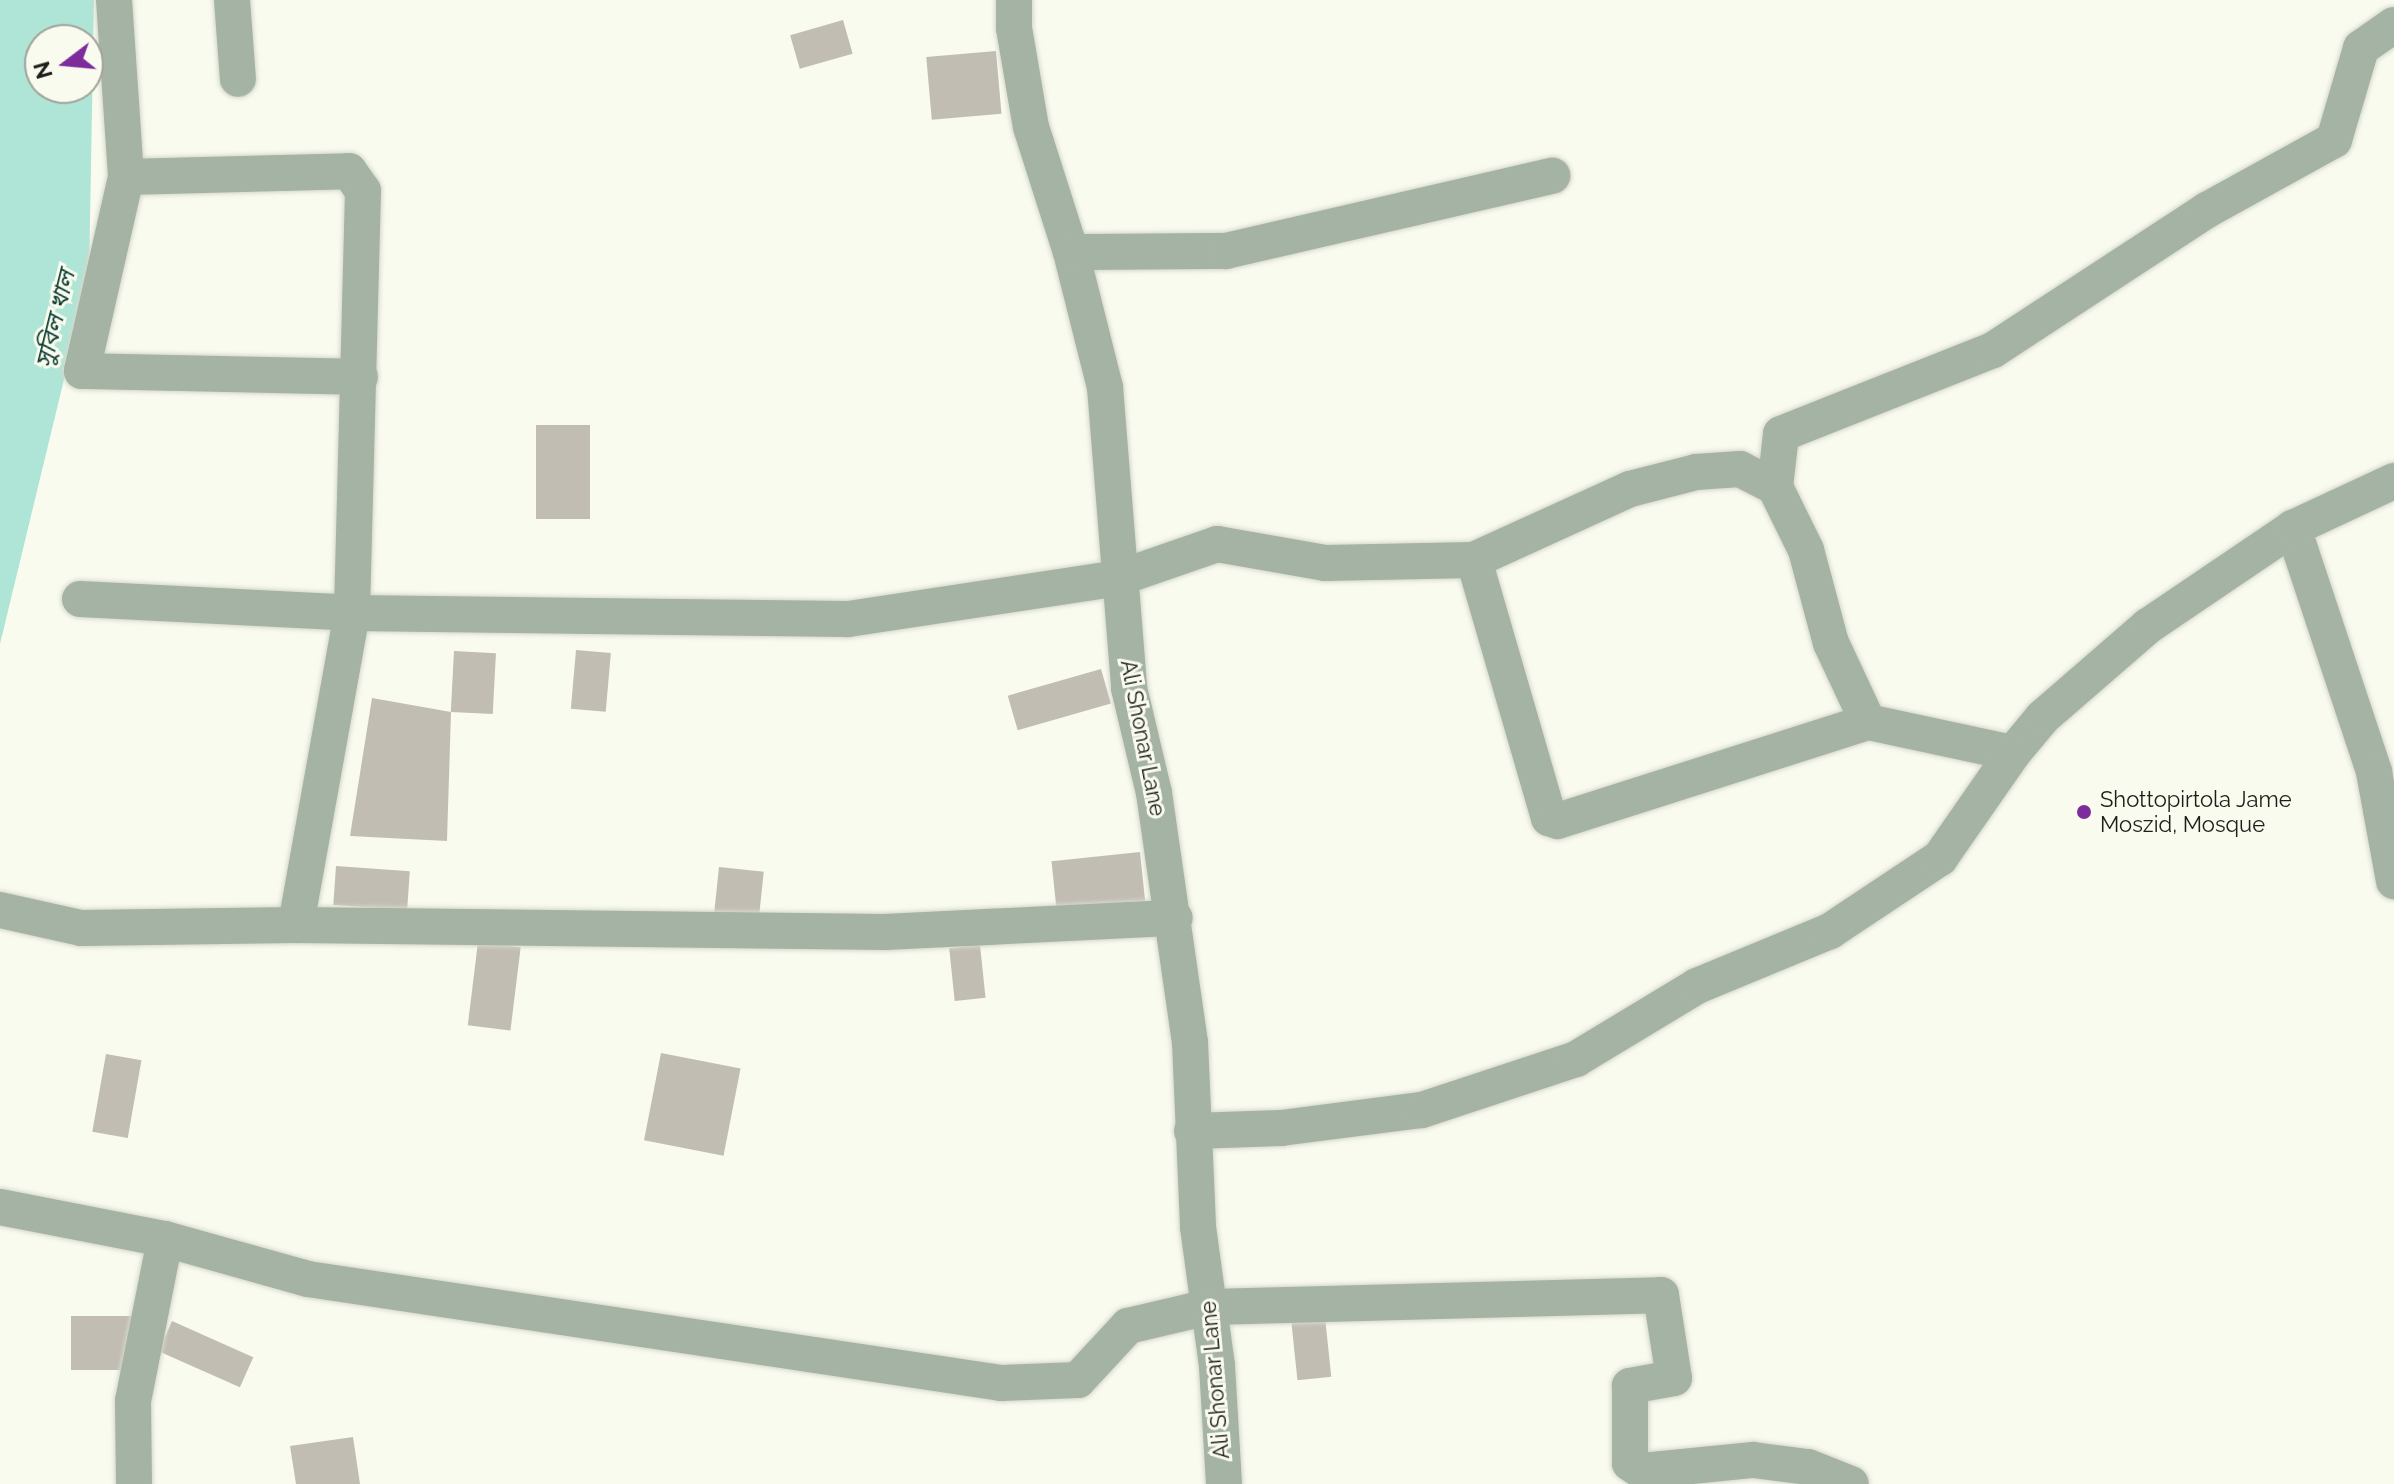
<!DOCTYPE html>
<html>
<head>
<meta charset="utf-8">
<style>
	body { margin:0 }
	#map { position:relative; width:2394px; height:1484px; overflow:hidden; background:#f9fbef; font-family:Raleway,"Noto Sans Bengali",sans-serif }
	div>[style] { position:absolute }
	.water>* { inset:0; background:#afe5d6 }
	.building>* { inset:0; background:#c2bdb3; transform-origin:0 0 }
	.roads { filter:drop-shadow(0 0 2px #d6d8cd) drop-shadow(0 0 2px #d6d8cd) }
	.minor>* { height:36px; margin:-18px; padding:0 18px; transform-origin:18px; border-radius:18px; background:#a5b3a4 }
	.dots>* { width:22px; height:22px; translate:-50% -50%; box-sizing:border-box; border:4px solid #f9fbef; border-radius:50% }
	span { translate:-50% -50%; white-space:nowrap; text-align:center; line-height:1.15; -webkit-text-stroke:6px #f9fbef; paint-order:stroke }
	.street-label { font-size:22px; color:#1d1e1a }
	.poi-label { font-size:22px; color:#1d1e1a }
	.left { translate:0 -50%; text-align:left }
	.water-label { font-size:24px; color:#0c3d33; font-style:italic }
	.north { position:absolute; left:24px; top:24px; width:80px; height:80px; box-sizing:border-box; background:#f9fbef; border:2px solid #a1a39a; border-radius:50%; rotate:254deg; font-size:22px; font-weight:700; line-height:32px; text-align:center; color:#1d1e1a }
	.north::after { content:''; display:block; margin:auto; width:28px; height:36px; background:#7d2c9c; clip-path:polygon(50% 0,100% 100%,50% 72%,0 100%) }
</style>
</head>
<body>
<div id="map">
	<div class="water">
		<div style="clip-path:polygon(evenodd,0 0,94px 0,89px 276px,0 644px,0 0,40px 40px,88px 40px,88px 88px,40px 88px,40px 40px)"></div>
	</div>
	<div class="building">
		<div style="left:843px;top:20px;width:35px;height:55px;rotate:74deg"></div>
		<div style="left:996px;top:51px;width:63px;height:70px;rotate:85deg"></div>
		<div style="left:590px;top:425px;width:94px;height:54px;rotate:90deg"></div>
		<div style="left:576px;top:650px;width:35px;height:59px;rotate:5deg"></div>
		<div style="left:454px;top:651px;width:42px;height:61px;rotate:3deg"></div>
		<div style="left:1101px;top:669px;width:36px;height:97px;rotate:74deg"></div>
		<div style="clip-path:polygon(372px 698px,451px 712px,447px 841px,350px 836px)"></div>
		<div style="left:1140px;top:852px;width:51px;height:89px;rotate:84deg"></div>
		<div style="left:336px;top:866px;width:74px;height:39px;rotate:4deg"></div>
		<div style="left:719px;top:867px;width:45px;height:50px;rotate:6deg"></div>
		<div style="left:478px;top:942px;width:43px;height:84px;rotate:7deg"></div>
		<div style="left:980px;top:945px;width:53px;height:31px;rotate:84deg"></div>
		<div style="left:661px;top:1053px;width:81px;height:89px;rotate:11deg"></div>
		<div style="left:106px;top:1054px;width:36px;height:79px;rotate:10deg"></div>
		<div style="left:71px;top:1316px;width:63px;height:54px"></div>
		<div style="left:1325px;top:1317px;width:60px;height:34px;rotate:84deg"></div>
		<div style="left:172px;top:1321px;width:89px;height:33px;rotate:24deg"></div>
		<div style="clip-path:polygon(353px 1437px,360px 1484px,296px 1484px,290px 1446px)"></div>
	</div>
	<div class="roads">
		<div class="minor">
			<div style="left:114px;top:0;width:177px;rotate:86.1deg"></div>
			<div style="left:126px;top:177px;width:199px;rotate:102.8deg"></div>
			<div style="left:82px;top:371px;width:278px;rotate:1.2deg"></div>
			<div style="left:232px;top:0;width:79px;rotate:85.7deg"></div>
			<div style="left:1014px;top:0;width:28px;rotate:90deg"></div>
			<div style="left:1014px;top:28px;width:100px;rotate:80.3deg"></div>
			<div style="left:1031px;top:127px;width:131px;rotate:72.3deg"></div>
			<div style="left:1071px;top:252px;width:139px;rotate:75.9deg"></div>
			<div style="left:1105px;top:387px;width:302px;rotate:85.4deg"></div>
			<div style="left:1129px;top:688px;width:108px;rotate:76.6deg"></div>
			<div style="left:1154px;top:793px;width:252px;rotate:81.8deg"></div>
			<div style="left:1190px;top:1042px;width:185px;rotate:87.5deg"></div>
			<div style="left:1198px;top:1227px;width:140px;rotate:82.2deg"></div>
			<div style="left:1217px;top:1366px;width:118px;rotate:86.6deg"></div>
			<div style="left:126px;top:177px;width:223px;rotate:-1.5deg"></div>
			<div style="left:349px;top:171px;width:24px;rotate:55deg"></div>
			<div style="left:363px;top:191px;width:422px;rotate:91.5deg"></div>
			<div style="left:352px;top:613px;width:317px;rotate:100.2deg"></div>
			<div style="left:1071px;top:252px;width:155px;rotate:-0.4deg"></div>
			<div style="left:1226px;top:251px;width:335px;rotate:-13deg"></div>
			<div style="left:1775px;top:487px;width:53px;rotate:-83.5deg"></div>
			<div style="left:1781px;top:434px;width:228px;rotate:-21.6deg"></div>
			<div style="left:1993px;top:350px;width:256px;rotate:-33.2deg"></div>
			<div style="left:2207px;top:210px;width:145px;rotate:-28.9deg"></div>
			<div style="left:2334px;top:140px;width:96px;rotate:-73.6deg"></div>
			<div style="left:2361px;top:48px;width:40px;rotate:-34.9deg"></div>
			<div style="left:2293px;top:528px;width:257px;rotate:71.6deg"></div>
			<div style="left:2374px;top:772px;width:111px;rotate:79.6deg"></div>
			<div style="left:1474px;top:560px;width:269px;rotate:73.8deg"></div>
			<div style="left:1549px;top:818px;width:9px;rotate:18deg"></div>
			<div style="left:1558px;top:821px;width:325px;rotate:-17.7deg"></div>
			<div style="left:80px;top:599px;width:272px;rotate:2.9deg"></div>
			<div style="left:352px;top:613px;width:496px;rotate:0.7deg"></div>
			<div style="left:848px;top:619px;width:274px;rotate:-8.6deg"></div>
			<div style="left:1119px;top:578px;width:104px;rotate:-19.1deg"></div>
			<div style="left:1217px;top:544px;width:110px;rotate:10deg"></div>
			<div style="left:1325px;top:563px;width:149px;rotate:-1.2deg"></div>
			<div style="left:1474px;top:560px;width:171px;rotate:-24.5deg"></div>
			<div style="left:1630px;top:489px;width:68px;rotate:-14.4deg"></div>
			<div style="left:1696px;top:472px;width:44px;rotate:-3.9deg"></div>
			<div style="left:1740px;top:469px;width:39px;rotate:27deg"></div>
			<div style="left:1775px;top:487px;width:70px;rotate:63.8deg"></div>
			<div style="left:1806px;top:550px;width:96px;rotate:75deg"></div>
			<div style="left:1831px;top:643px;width:87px;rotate:64.9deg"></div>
			<div style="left:1868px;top:722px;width:148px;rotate:12.1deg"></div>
			<div style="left:2013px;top:753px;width:47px;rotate:-50.2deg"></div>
			<div style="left:2043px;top:717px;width:139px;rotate:-40.9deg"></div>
			<div style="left:2148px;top:626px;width:175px;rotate:-34.1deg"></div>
			<div style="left:2293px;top:528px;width:111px;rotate:-25deg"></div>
			<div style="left:0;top:910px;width:83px;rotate:12.5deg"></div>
			<div style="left:81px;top:928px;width:215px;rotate:-0.8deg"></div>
			<div style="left:296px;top:925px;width:589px;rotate:0.68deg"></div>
			<div style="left:885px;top:932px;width:290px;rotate:-2.8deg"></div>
			<div style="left:1192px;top:1131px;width:89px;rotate:-1.9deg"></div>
			<div style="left:1281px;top:1128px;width:142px;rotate:-7.3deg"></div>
			<div style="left:1422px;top:1110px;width:162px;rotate:-18.3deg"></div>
			<div style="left:1576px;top:1059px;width:141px;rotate:-31.1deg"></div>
			<div style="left:1697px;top:986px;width:144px;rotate:-22.5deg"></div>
			<div style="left:1830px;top:931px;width:132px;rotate:-33.6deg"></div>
			<div style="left:1940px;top:858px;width:128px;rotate:-55.2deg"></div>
			<div style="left:0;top:1207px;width:168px;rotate:11deg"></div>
			<div style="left:165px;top:1239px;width:148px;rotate:15.6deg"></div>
			<div style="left:308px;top:1279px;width:701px;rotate:8.53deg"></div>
			<div style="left:1001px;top:1383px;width:77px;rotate:-2.2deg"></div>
			<div style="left:1078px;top:1380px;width:74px;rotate:-47.2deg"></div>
			<div style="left:1128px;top:1326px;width:83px;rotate:-13.2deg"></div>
			<div style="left:1209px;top:1307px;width:452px;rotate:-1.5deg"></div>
			<div style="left:1661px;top:1295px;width:84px;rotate:81.1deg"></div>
			<div style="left:1674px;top:1378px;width:45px;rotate:169.7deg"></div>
			<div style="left:1630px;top:1386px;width:77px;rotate:90deg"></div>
			<div style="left:1630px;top:1463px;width:14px;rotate:34deg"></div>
			<div style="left:1642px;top:1471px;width:112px;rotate:-5.7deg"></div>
			<div style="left:1753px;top:1460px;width:55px;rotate:7.3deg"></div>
			<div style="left:1808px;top:1467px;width:46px;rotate:21.6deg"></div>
			<div style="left:134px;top:1484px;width:83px;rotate:-90.7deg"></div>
			<div style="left:133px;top:1401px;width:165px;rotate:-78.8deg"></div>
		</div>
	</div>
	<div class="dots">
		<div style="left:2084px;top:812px;background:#7d2c9c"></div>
	</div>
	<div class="street-label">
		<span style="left:1143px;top:738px;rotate:79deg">Ali Shonar Lane</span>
		<span style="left:1215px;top:1380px;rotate:-95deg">Ali Shonar Lane</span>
	</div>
	<div class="poi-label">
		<span class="left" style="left:2100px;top:812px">Shottopirtola Jame<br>Moszid, Mosque</span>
	</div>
	<div class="water-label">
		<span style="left:55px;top:319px;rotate:-76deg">সুবিল খাল</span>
	</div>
	<div class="north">N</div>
</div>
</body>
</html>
